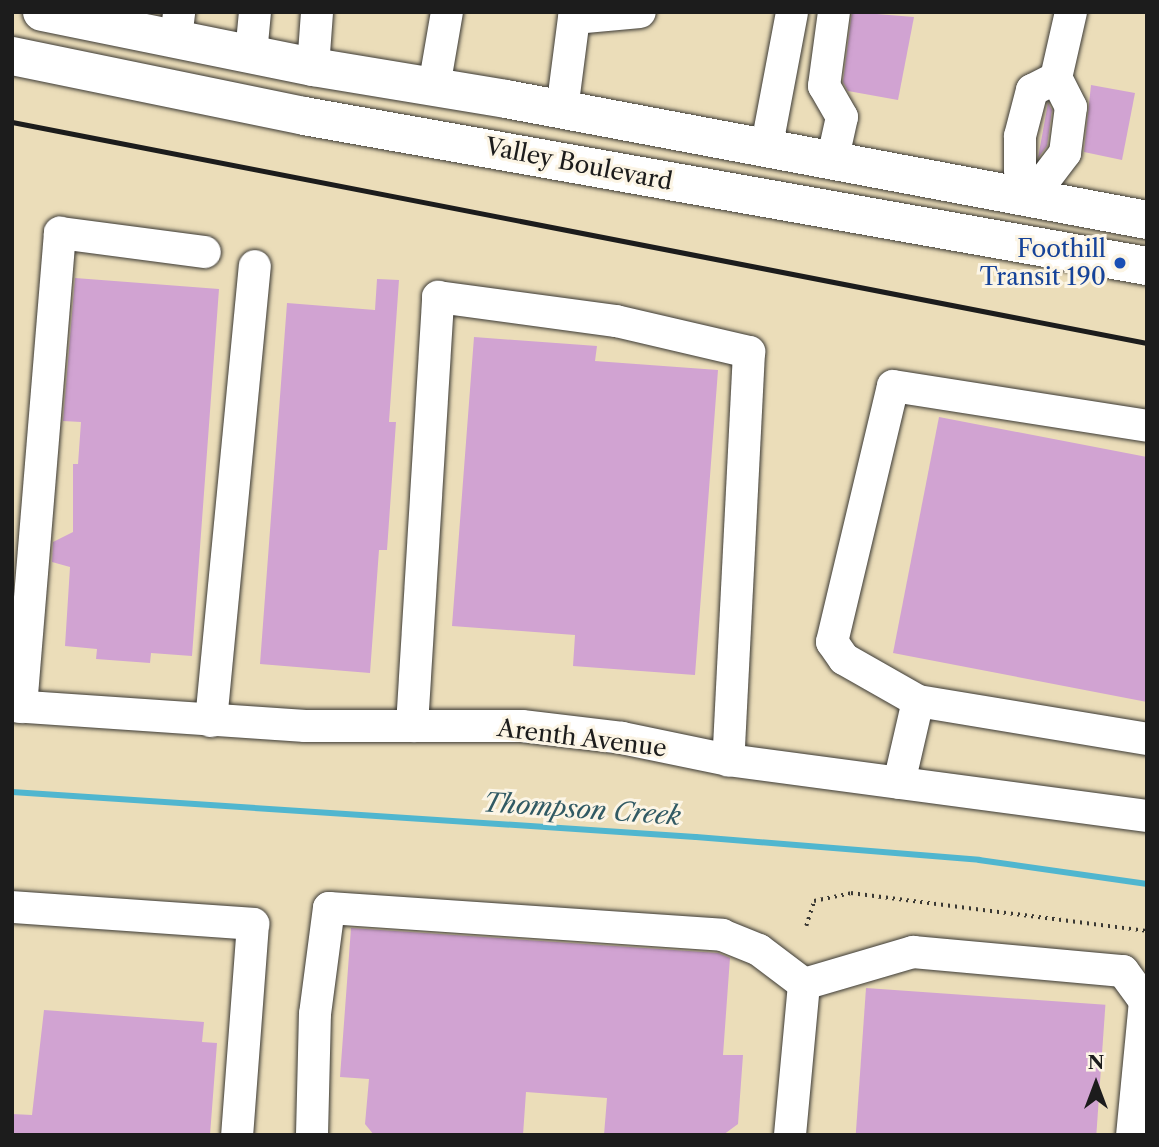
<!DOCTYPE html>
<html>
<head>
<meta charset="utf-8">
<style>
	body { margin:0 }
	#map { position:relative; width:1159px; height:1147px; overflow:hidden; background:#ebddb9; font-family:"Libre Caslon Text",serif }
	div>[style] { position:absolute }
	.stream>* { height:6px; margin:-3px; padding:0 3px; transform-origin:3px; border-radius:3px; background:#50b6cf }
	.building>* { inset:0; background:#d1a3d2; transform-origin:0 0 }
	.path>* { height:3.5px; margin-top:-1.75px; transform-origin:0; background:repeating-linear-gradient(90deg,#3b3934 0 2px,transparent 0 7px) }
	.roads { filter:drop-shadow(0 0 2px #3b3934) drop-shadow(0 0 2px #3b3934) }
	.minor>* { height:32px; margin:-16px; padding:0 16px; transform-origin:16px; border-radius:16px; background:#fff }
	.major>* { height:38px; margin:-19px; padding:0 19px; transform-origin:19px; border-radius:19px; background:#fff }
	.rail>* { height:5px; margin:-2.5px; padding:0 2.5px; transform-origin:2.5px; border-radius:2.5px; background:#1c1c1c }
	.dots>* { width:19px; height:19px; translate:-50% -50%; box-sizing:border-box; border:4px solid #fcf5e5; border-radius:50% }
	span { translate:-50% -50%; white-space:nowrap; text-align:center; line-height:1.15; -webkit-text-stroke:6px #fcf5e5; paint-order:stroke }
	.street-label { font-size:24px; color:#1c1c1c }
	.transit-label { font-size:24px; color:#164399 }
	.right { translate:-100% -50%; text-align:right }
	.water-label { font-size:26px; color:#315a64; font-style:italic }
	.frame { position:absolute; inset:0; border:14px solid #1c1c1c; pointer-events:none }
	.north { position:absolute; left:1061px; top:1049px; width:70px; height:70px; -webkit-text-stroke:5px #fcf5e5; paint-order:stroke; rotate:0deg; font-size:19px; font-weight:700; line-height:28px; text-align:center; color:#1c1c1c }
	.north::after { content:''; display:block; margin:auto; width:24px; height:32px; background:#1c1c1c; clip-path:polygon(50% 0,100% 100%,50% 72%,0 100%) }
</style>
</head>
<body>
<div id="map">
	<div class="stream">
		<div style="left:12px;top:792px;width:685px;rotate:3.76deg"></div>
		<div style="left:696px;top:837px;width:284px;rotate:4.6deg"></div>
		<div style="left:979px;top:860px;width:170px;rotate:8.1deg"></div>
	</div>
	<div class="building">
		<div style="clip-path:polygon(852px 12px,914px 17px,898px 100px,848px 91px,843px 82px)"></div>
		<div style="clip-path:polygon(1091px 85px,1135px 93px,1122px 160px,1084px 152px)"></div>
		<div style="clip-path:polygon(1048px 103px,1052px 110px,1047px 146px,1038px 158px)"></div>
		<div style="clip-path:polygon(75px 278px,219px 289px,192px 656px,151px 653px,150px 663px,96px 659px,97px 649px,65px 646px,70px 567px,52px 562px,53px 542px,73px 532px,73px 464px,78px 464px,81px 422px,63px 421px)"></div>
		<div style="clip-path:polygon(377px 279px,399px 280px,389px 422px,396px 422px,387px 550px,379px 550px,370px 673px,260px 664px,287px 303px,375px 310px)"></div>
		<div style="clip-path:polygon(474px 337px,597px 346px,595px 361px,718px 370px,695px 675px,573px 666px,575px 635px,452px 626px)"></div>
		<div style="clip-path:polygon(939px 417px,1147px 457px,1147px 702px,893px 653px)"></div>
		<div style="clip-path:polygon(351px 928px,718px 953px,730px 958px,723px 1055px,743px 1055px,738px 1124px,723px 1135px,604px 1135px,607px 1098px,526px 1092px,523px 1135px,374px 1135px,365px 1124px,369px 1079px,340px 1077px)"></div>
		<div style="left:866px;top:988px;width:240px;height:147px;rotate:4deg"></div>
		<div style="clip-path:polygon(44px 1010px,204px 1022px,202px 1042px,217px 1043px,210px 1135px,12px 1135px,12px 1114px,32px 1115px)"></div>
	</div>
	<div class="path">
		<div style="left:806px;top:926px;width:26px;rotate:-72deg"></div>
		<div style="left:814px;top:901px;width:38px;rotate:-12deg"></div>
		<div style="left:851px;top:893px;width:298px;rotate:7.3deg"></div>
	</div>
	<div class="roads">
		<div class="minor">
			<div style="left:176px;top:38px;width:26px;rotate:-83deg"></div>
			<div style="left:251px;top:54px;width:42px;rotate:-84.6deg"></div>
			<div style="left:313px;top:67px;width:55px;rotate:-85.8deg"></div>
			<div style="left:1056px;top:78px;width:27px;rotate:153deg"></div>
			<div style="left:1032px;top:90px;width:48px;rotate:104.6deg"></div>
			<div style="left:1020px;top:136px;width:34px;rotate:90deg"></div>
			<div style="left:1020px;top:170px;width:31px;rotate:71deg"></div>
			<div style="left:1030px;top:199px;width:58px;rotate:-52.7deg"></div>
			<div style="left:1065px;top:153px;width:46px;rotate:-82.6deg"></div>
			<div style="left:1071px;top:107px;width:33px;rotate:-117deg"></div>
			<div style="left:1056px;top:78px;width:68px;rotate:-77.2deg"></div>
			<div style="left:434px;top:87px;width:76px;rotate:-80.2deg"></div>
			<div style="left:562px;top:110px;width:93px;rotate:-82.6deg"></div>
			<div style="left:574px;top:18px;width:66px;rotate:-5.2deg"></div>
			<div style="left:766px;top:150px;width:140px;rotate:-79.3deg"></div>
			<div style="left:832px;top:162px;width:46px;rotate:-77.5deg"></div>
			<div style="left:842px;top:117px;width:36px;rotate:-120deg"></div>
			<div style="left:824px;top:86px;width:75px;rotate:-82.3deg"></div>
			<div style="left:918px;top:701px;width:85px;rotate:-150.4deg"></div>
			<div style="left:844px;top:659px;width:21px;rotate:-125deg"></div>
			<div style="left:832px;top:642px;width:263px;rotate:-76.6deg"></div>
			<div style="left:893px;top:386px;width:257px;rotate:8.9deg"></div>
			<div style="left:12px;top:706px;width:294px;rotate:3.9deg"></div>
			<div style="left:305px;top:726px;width:217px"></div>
			<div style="left:522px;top:726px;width:101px;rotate:6.8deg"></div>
			<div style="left:622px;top:738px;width:108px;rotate:11.7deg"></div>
			<div style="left:728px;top:760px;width:423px;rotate:7.6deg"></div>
			<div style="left:21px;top:707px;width:476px;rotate:-85.3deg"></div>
			<div style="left:60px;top:233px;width:146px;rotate:7.5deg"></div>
			<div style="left:211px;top:721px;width:457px;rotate:-84.5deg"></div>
			<div style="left:412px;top:726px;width:430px;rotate:-86.5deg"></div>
			<div style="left:438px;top:297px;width:180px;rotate:7.7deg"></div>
			<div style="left:616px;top:321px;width:137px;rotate:13.1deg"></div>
			<div style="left:749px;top:352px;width:409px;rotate:92.9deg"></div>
			<div style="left:899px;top:783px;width:84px;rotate:-77deg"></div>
			<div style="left:918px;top:701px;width:232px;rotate:9.4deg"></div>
			<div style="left:12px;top:907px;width:242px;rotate:4deg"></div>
			<div style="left:253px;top:924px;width:212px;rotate:94.3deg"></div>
			<div style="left:804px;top:984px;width:114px;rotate:-16.4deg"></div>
			<div style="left:913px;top:952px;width:211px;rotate:5.2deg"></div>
			<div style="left:1123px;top:971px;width:37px;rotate:54deg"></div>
			<div style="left:1145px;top:1001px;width:135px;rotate:95.5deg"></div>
			<div style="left:312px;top:1135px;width:121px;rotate:-88.6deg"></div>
			<div style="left:315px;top:1014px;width:107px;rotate:-82.5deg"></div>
			<div style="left:329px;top:908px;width:394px;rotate:3.9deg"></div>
			<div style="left:722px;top:935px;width:40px;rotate:22deg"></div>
			<div style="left:759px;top:950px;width:56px;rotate:37.1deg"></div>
			<div style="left:790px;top:1135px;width:152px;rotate:-84.7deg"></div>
		</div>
		<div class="major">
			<div style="left:42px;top:12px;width:277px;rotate:11.5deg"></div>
			<div style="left:313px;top:67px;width:196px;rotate:9.4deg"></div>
			<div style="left:506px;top:99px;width:652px;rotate:10.69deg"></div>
			<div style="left:12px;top:56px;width:298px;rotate:11.6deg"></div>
			<div style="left:304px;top:116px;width:856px;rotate:10.09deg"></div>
		</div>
	</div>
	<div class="rail">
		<div style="left:12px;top:122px;width:1156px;rotate:11.02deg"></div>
	</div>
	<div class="dots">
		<div style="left:1120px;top:263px;background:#1a4fb4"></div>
	</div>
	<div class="street-label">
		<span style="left:579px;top:164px;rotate:11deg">Valley Boulevard</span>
		<span style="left:582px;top:738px;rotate:7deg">Arenth Avenue</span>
	</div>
	<div class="transit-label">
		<span class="right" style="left:1106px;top:263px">Foothill<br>Transit 190</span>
	</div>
	<div class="water-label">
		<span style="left:582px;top:810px;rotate:4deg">Thompson Creek</span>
	</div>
	<div class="frame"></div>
	<div class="north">N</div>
</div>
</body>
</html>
